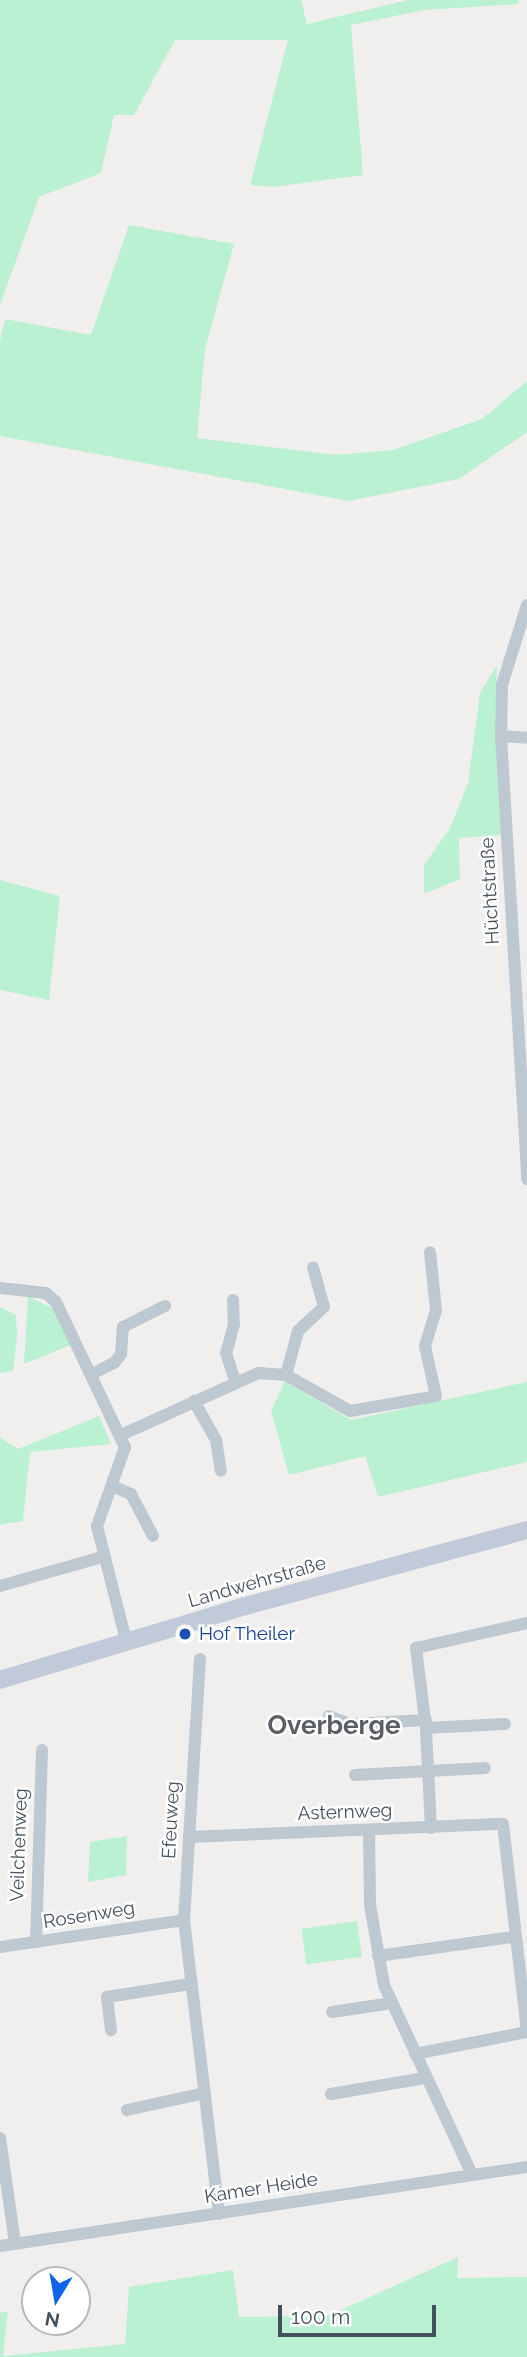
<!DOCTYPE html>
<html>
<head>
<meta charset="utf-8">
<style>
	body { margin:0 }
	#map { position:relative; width:527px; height:2357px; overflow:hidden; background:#f1eeee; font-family:Raleway,sans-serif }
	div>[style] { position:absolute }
	.green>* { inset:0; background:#baf1d2; transform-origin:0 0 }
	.minor>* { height:12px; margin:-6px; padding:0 6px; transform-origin:6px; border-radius:6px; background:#bec8d1 }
	.secondary>* { height:18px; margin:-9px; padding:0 9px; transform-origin:9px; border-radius:9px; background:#c0cad8 }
	.dots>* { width:19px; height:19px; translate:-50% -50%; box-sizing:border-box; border:4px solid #fff; border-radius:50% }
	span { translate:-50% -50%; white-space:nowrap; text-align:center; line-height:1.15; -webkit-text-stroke:5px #fff; paint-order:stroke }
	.street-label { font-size:19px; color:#45505d }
	.transit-label { font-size:19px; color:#164399 }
	.left { translate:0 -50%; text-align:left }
	.district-label { font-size:26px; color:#5a5e64; font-weight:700 }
	.north { position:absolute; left:21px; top:2266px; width:70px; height:70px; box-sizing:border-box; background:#fff; border:2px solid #b5b9be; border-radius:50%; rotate:191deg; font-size:19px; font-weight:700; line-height:28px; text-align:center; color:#45505d }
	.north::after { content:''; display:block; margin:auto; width:24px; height:32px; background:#1064e9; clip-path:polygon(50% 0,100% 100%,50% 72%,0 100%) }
	.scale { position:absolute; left:278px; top:2305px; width:158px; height:32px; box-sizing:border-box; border:4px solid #45505d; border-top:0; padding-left:9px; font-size:21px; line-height:24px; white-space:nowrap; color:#45505d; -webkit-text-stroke:5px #fff; paint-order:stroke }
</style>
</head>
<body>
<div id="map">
	<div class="green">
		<div style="clip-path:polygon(0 0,301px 0,307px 24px,408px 0,518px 0,519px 4px,424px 10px,351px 25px,363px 175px,273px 187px,250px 185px,288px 40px,175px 40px,134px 115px,114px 115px,101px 173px,39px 197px,0 305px)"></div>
		<div style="clip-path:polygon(129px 225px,234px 244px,205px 349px,197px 438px,336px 455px,393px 450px,482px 419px,527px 381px,527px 432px,459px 479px,349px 501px,0 436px,0 341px,5px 319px,91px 335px)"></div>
		<div style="clip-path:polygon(497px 665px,495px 733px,501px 835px,459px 838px,460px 879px,424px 894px,424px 865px,450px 828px,468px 783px,480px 693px)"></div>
		<div style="clip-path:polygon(0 880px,60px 896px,49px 1000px,0 990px)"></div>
		<div style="clip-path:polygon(28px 1296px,54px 1309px,71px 1345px,24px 1364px)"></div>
		<div style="clip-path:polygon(0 1307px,16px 1315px,17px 1336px,13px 1371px,0 1373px)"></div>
		<div style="clip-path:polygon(285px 1381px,351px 1420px,527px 1382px,527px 1462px,378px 1497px,365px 1456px,289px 1475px,271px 1411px)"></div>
		<div style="clip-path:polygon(99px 1416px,111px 1444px,30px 1452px,23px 1521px,0 1525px,0 1437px,18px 1449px)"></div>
		<div style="clip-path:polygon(127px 1836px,126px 1875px,88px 1882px,90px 1842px)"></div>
		<div style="left:357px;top:1921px;width:36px;height:56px;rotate:82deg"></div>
		<div style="clip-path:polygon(458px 2257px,457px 2278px,527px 2277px,527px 2357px,0 2357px,0 2313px,8px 2311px,3px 2356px,125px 2344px,129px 2287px,233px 2270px,239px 2317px,328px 2316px)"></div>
	</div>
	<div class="minor">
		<div style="left:527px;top:605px;width:84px;rotate:107.4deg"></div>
		<div style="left:502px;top:685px;width:51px;rotate:91.1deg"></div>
		<div style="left:501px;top:736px;width:444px;rotate:86.6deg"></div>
		<div style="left:501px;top:736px;width:26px;rotate:4deg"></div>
		<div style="left:0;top:1288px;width:46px;rotate:6.2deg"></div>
		<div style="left:46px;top:1293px;width:13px;rotate:42deg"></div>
		<div style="left:56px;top:1302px;width:161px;rotate:64.6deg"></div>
		<div style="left:125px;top:1447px;width:84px;rotate:109.5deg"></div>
		<div style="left:97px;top:1526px;width:119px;rotate:75.8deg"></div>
		<div style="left:233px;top:1300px;width:24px;rotate:88deg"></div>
		<div style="left:234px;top:1324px;width:30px;rotate:105deg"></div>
		<div style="left:226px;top:1353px;width:28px;rotate:72deg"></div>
		<div style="left:92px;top:1374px;width:25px;rotate:-27deg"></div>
		<div style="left:114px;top:1363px;width:11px;rotate:-52deg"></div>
		<div style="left:121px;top:1354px;width:27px;rotate:-86deg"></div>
		<div style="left:123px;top:1327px;width:47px;rotate:-26.6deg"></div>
		<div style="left:286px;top:1375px;width:46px;rotate:-74.7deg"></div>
		<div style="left:298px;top:1331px;width:35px;rotate:-43deg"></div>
		<div style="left:324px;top:1307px;width:41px;rotate:-105.4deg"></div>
		<div style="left:194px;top:1401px;width:45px;rotate:60.6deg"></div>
		<div style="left:216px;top:1440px;width:31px;rotate:81deg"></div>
		<div style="left:121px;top:1435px;width:150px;rotate:-24.3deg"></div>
		<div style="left:258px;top:1373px;width:28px;rotate:4deg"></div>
		<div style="left:286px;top:1375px;width:73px;rotate:29.4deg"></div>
		<div style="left:350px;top:1411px;width:87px;rotate:-9.9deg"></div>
		<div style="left:436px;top:1396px;width:51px;rotate:-102.4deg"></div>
		<div style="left:425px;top:1346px;width:38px;rotate:-73deg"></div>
		<div style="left:436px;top:1310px;width:58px;rotate:-95.9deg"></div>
		<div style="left:112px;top:1486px;width:21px;rotate:23deg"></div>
		<div style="left:131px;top:1494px;width:47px;rotate:62.4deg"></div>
		<div style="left:0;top:1586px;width:106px;rotate:-15.9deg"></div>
		<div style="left:200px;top:1659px;width:261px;rotate:93.5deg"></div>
		<div style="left:184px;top:1920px;width:296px;rotate:83.2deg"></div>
		<div style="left:329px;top:1716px;width:22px;rotate:21deg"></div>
		<div style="left:350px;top:1724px;width:76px;rotate:-3deg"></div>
		<div style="left:426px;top:1728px;width:79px;rotate:-2.9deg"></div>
		<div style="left:355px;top:1775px;width:130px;rotate:-3.1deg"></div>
		<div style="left:431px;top:1828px;width:100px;rotate:-92.9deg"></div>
		<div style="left:426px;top:1728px;width:81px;rotate:-97.1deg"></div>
		<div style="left:416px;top:1648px;width:114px;rotate:-12.7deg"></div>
		<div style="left:369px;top:1830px;width:75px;rotate:89.2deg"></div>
		<div style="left:370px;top:1905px;width:81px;rotate:80.1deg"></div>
		<div style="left:384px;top:1985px;width:209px;rotate:65.1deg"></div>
		<div style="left:189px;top:1837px;width:314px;rotate:-2.4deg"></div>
		<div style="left:503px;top:1824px;width:209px;rotate:83.4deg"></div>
		<div style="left:527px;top:2032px;width:114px;rotate:168.9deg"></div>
		<div style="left:36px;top:1942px;width:192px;rotate:-88.2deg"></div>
		<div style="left:0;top:1947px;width:186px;rotate:-8.3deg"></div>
		<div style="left:378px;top:1956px;width:135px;rotate:-8.1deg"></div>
		<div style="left:332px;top:2012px;width:61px;rotate:-8.5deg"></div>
		<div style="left:111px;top:2030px;width:33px;rotate:-97deg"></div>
		<div style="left:107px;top:1997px;width:84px;rotate:-8.9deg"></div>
		<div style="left:331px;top:2094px;width:95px;rotate:-9.7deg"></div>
		<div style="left:127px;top:2110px;width:79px;rotate:-12.4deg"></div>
		<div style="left:0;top:2138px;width:107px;rotate:81.9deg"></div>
		<div style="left:0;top:2246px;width:533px;rotate:-8.53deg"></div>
	</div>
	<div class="secondary">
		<div style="left:0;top:1680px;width:249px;rotate:-16.8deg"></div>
		<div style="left:238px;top:1608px;width:299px;rotate:-15.1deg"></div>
	</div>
	<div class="dots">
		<div style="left:185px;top:1634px;background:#1a4fb4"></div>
	</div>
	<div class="street-label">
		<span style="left:490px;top:891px;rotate:-93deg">Hüchtstraße</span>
		<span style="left:257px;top:1582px;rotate:-16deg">Landwehrstraße</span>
		<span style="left:345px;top:1812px;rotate:-2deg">Asternweg</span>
		<span style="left:171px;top:1820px;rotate:-87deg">Efeuweg</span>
		<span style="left:19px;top:1845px;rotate:-88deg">Veilchenweg</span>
		<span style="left:89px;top:1915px;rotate:-9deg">Rosenweg</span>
		<span style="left:261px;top:2188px;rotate:-9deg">Kamer Heide</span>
	</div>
	<div class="transit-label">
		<span class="left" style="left:199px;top:1634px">Hof Theiler</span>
	</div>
	<div class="district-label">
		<span style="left:334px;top:1726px">Overberge</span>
	</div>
	<div class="north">N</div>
	<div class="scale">100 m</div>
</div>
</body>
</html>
